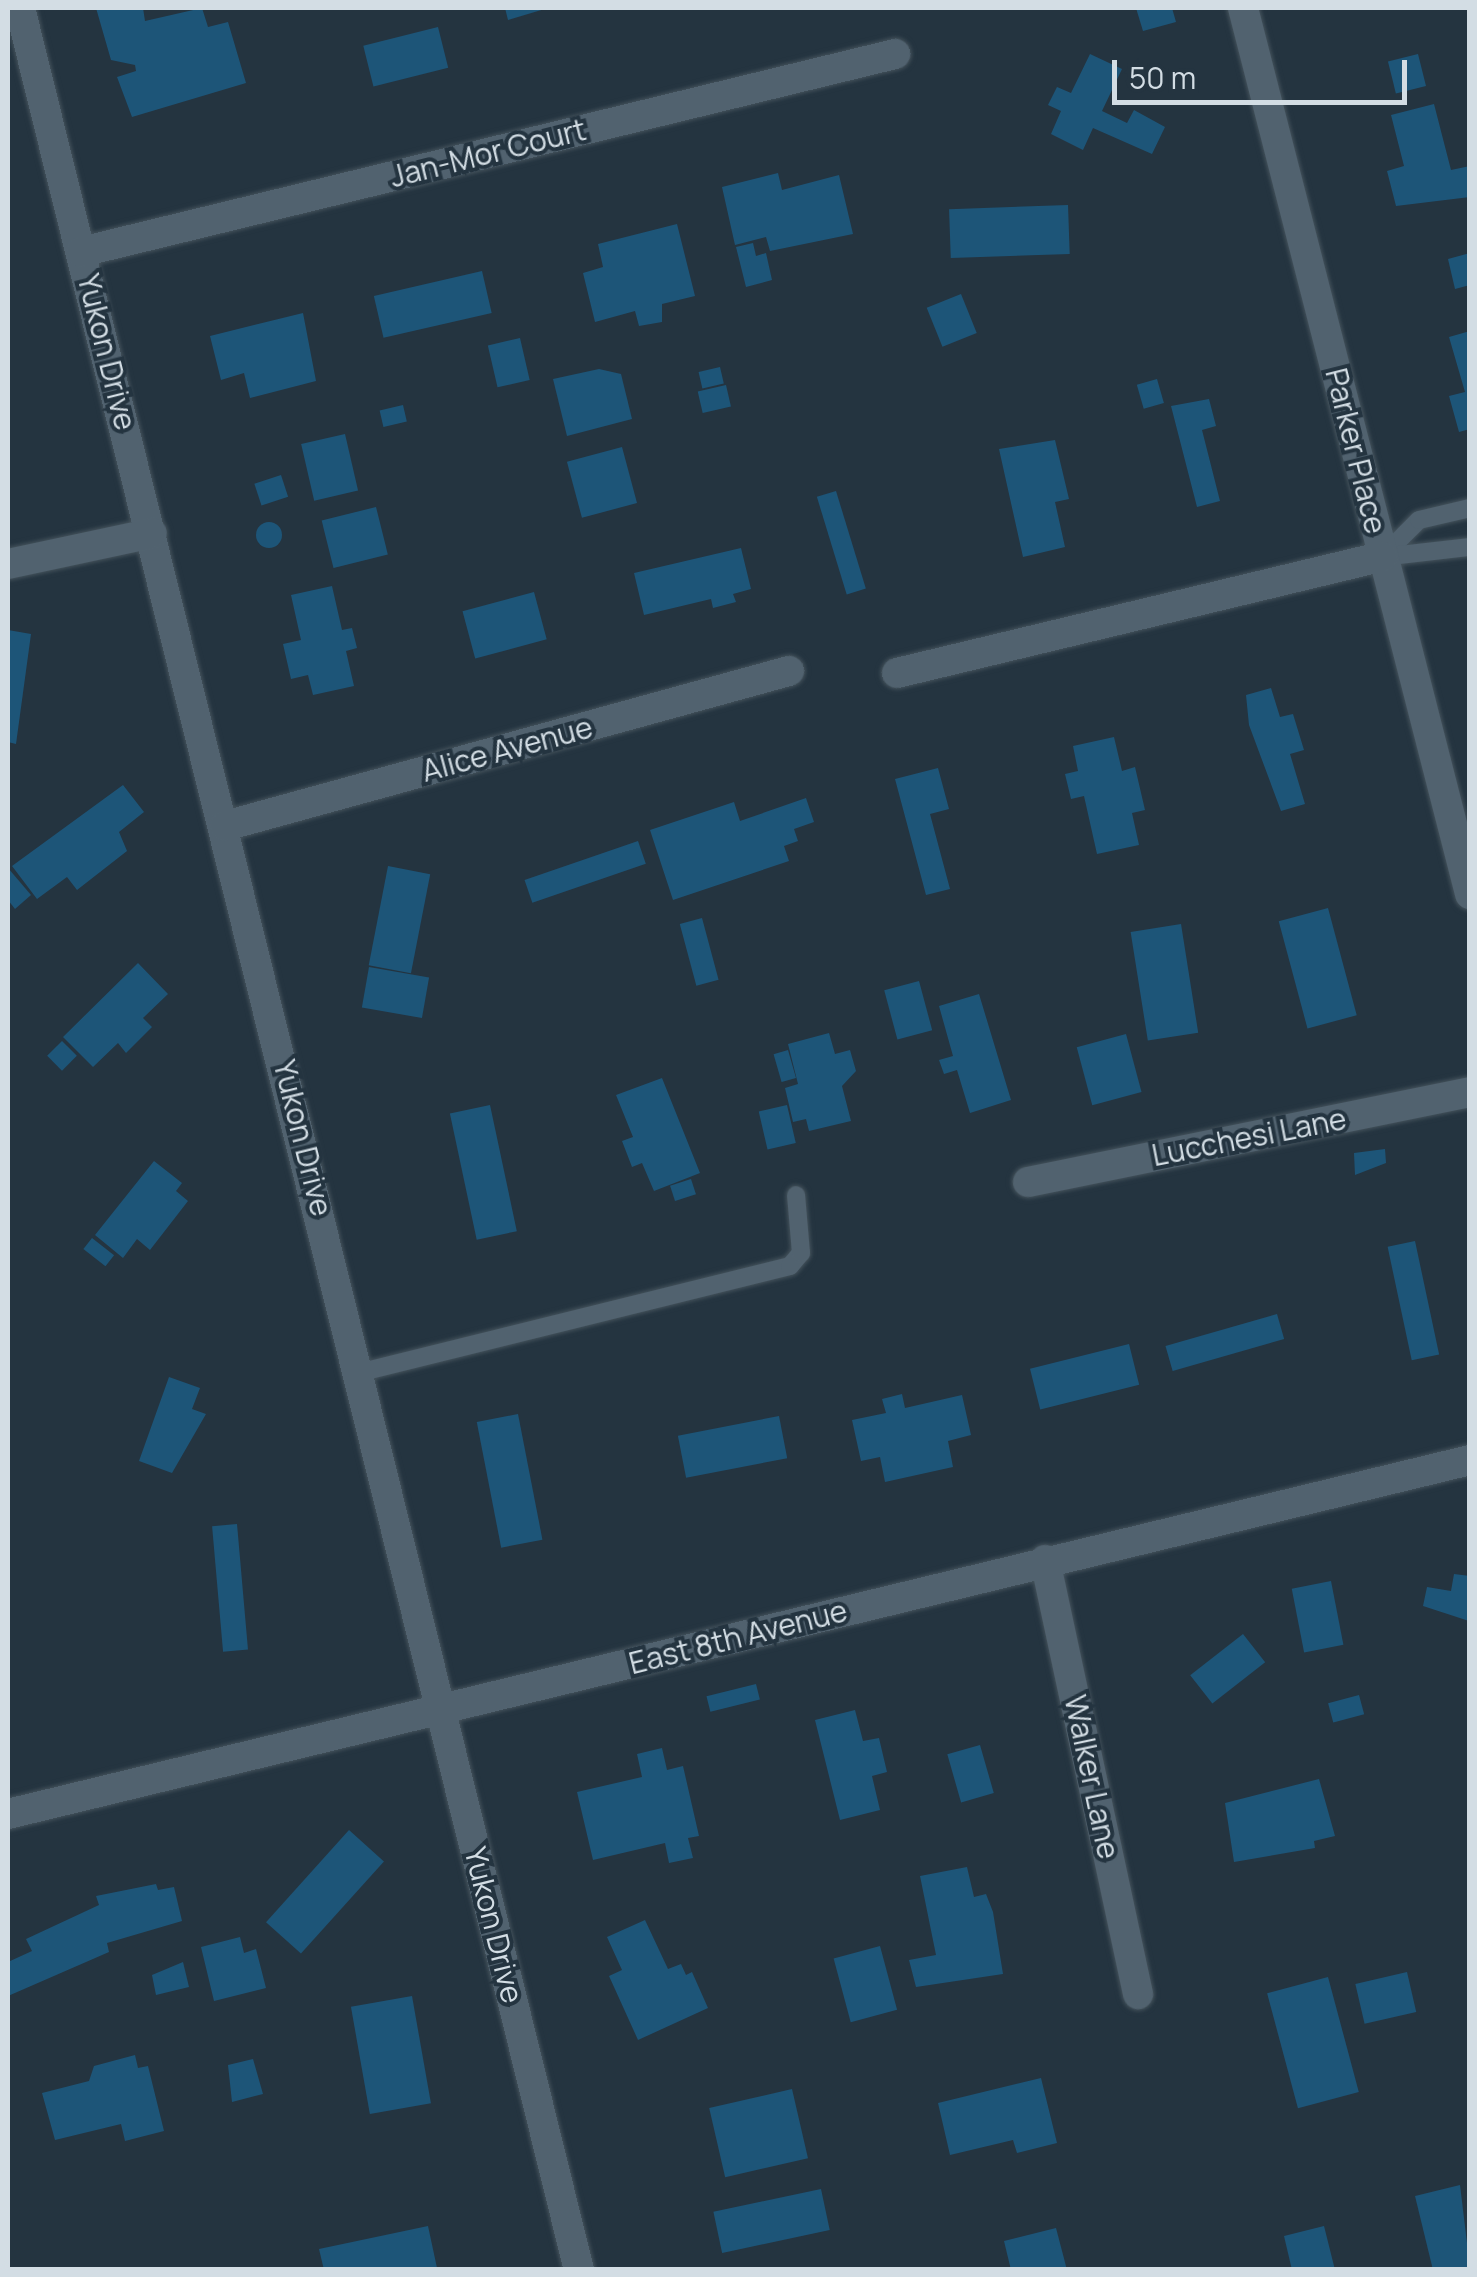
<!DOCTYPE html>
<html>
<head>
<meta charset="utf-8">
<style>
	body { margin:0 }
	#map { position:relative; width:1477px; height:2277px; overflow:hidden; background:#243440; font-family:Manrope,sans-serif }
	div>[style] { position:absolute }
	.building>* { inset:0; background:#1d5578; transform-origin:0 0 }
	.round { border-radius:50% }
	.roads { filter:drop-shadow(0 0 2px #44525b) drop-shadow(0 0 2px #44525b) }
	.lane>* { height:18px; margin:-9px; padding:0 9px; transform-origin:9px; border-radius:9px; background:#51626f }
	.street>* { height:30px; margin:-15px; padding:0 15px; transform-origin:15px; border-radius:15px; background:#51626f }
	span { translate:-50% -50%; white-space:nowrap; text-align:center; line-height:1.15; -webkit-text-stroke:8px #243440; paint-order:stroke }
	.street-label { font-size:30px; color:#d3dde4 }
	.frame { position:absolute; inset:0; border:10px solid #d3dde4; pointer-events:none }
	.scale { position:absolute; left:1112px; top:60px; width:295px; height:45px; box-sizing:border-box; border:5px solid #d3dde4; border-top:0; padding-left:12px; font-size:30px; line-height:35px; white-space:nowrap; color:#d3dde4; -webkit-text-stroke:8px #243440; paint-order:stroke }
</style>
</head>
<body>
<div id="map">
	<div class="building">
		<div style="clip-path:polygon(96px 8px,143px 8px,145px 21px,202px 8px,208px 27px,228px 22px,246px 83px,132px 117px,117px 77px,136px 71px,135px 65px,111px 60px)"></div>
		<div style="clip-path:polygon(505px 8px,548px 8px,508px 20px)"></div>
		<div style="clip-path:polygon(1136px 8px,1172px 8px,1176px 22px,1143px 31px)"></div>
		<div style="left:438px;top:27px;width:42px;height:77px;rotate:76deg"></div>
		<div style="clip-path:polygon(1090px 54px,1122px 69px,1102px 111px,1127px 123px,1134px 110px,1165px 127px,1152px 154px,1093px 128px,1083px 150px,1051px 134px,1061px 111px,1048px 105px,1057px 87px,1071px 93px)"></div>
		<div style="left:1418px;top:54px;width:33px;height:31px;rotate:76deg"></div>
		<div style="clip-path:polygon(1434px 104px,1451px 170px,1470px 166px,1470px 197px,1396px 206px,1387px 171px,1404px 166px,1391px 115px)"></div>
		<div style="clip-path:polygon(778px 173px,782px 190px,839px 175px,853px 234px,770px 251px,766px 237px,735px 245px,722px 187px)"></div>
		<div style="left:1068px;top:205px;width:49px;height:119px;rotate:88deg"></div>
		<div style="clip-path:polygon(677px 224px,695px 296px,662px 304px,662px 322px,639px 326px,635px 311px,595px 322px,583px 273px,603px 267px,598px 244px)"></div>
		<div style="clip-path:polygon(753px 243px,756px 256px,766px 253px,772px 280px,746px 287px,736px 247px)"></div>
		<div style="clip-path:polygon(1470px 253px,1470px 285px,1455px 289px,1448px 259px)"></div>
		<div style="left:482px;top:271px;width:43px;height:111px;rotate:77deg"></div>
		<div style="left:961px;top:294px;width:42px;height:37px;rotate:68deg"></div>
		<div style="clip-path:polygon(303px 313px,316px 381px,250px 398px,244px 373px,221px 380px,210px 336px)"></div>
		<div style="clip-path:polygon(1470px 331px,1470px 429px,1459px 432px,1449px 396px,1465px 392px,1449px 337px)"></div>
		<div style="left:520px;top:338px;width:43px;height:33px;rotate:77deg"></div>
		<div style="left:720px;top:367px;width:17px;height:22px;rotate:77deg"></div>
		<div style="clip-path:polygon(599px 369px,621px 374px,632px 419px,567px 436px,553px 379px)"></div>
		<div style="left:1157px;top:379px;width:25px;height:21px;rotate:74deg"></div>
		<div style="left:726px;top:385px;width:22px;height:29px;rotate:77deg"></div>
		<div style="clip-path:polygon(1209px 399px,1216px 426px,1202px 430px,1220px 501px,1197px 507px,1171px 406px)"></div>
		<div style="left:403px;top:405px;width:17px;height:24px;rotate:77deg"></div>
		<div style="left:345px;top:434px;width:58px;height:45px;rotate:77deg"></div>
		<div style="clip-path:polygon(1055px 440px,1069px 499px,1055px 502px,1065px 547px,1023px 557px,999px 449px)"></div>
		<div style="left:622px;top:447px;width:58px;height:57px;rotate:75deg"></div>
		<div style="left:281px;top:475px;width:23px;height:28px;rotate:72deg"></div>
		<div style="left:836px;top:491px;width:102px;height:20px;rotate:73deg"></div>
		<div style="left:376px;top:507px;width:49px;height:56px;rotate:76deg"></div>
		<div class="round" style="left:256px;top:522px;width:26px;height:26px"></div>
		<div style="clip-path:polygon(741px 548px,751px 589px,733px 594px,736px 602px,713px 608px,711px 599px,644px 615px,634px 573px)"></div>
		<div style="clip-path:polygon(332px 586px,342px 630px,352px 628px,357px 648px,346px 651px,354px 686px,313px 695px,308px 675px,291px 679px,283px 644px,301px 640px,291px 595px)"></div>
		<div style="left:534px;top:592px;width:49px;height:74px;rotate:75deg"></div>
		<div style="clip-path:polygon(8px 630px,31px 634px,16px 744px,8px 742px)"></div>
		<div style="clip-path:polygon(1271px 688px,1280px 717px,1293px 714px,1304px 750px,1290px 754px,1305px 804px,1281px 811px,1249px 725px,1246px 695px)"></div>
		<div style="clip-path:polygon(1114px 737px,1122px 771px,1135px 767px,1145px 810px,1132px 813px,1139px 845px,1097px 854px,1084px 796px,1071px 799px,1065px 774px,1078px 771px,1073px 746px)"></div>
		<div style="clip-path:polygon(938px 768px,949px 809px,930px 814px,950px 889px,926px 895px,895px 779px)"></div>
		<div style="clip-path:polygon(123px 785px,144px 812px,119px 832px,127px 851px,77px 890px,67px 877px,37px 899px,12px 866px)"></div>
		<div style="clip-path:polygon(806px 798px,814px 822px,794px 829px,798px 841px,784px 846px,789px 861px,673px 900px,650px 830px,734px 802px,740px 821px)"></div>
		<div style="left:638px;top:841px;width:24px;height:120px;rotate:71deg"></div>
		<div style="left:388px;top:866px;width:43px;height:101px;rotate:11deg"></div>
		<div style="clip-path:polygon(8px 868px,31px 895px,15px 909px,8px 900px)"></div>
		<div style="left:1328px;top:908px;width:111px;height:51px;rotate:75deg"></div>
		<div style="left:702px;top:918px;width:64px;height:23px;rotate:75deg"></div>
		<div style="left:1181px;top:924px;width:110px;height:51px;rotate:81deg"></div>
		<div style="clip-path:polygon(138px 963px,168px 994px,143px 1018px,152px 1027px,126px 1053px,118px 1043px,93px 1067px,63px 1037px)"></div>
		<div style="left:369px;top:967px;width:61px;height:41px;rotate:10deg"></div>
		<div style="left:919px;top:981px;width:51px;height:36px;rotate:75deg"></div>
		<div style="clip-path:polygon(979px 994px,1011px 1100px,970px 1113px,957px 1070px,944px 1074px,939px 1060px,953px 1056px,939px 1006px)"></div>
		<div style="clip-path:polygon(829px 1033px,835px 1054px,850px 1050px,856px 1071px,842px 1086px,851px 1121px,809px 1131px,806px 1119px,793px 1122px,785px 1088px,798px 1084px,788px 1044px)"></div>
		<div style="left:1126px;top:1034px;width:60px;height:51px;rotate:75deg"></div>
		<div style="left:62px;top:1041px;width:21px;height:21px;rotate:45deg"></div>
		<div style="left:788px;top:1050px;width:29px;height:15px;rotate:74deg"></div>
		<div style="clip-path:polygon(662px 1078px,700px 1173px,654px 1191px,642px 1163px,632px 1167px,622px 1141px,633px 1137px,616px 1095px)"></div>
		<div style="left:490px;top:1105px;width:129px;height:41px;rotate:78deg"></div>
		<div style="left:787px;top:1105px;width:39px;height:29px;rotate:77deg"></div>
		<div style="clip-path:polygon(1385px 1149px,1386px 1163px,1355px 1175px,1354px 1153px)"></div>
		<div style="clip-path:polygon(154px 1161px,182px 1183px,176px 1191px,188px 1201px,150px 1250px,137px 1239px,123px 1258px,95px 1235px)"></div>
		<div style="left:691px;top:1179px;width:16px;height:22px;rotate:72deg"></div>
		<div style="left:92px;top:1238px;width:28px;height:14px;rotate:38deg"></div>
		<div style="left:1415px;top:1241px;width:116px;height:28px;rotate:78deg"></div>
		<div style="left:1277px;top:1314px;width:26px;height:116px;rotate:74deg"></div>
		<div style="left:1129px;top:1344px;width:42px;height:102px;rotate:76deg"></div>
		<div style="clip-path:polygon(169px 1377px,200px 1388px,192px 1409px,206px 1414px,172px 1473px,139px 1461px)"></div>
		<div style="clip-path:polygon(902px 1394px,905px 1408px,962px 1395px,971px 1435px,948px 1441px,953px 1467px,885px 1482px,880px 1457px,861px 1461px,852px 1420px,886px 1413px,882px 1399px)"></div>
		<div style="left:518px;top:1414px;width:128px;height:42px;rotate:79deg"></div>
		<div style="left:779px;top:1416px;width:43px;height:103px;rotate:79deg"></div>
		<div style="left:237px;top:1524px;width:126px;height:25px;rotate:85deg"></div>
		<div style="clip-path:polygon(1454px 1574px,1470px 1576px,1469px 1621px,1423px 1606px,1427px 1587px,1451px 1591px)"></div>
		<div style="left:1331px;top:1581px;width:65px;height:40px;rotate:79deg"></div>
		<div style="left:1243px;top:1634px;width:36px;height:67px;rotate:52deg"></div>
		<div style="left:756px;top:1684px;width:16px;height:51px;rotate:76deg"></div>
		<div style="left:1359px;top:1695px;width:20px;height:32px;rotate:75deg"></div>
		<div style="clip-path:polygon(855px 1710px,863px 1741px,879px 1738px,887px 1772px,872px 1776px,880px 1810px,840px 1820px,815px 1720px)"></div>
		<div style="left:980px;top:1745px;width:50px;height:34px;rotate:74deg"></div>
		<div style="clip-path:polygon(662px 1748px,667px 1770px,683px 1766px,699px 1836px,688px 1838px,693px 1858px,669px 1863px,665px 1843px,593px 1860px,577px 1792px,642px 1777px,637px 1754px)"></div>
		<div style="clip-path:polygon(1319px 1779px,1335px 1836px,1314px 1841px,1315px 1848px,1234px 1862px,1225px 1803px)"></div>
		<div style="left:349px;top:1830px;width:47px;height:124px;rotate:42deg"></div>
		<div style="clip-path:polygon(967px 1867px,974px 1897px,986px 1894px,993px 1912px,1003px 1974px,916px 1987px,909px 1960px,936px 1955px,920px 1876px)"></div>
		<div style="clip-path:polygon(156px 1884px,158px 1890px,174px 1887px,182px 1921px,107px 1943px,109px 1952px,8px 1996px,8px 1962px,32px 1951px,26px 1939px,99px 1905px,96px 1896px)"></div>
		<div style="clip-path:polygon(645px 1920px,668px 1969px,681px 1964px,686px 1975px,692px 1972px,708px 2008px,638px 2040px,609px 1976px,622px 1970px,607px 1937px)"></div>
		<div style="clip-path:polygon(240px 1937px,244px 1953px,256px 1949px,266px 1988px,214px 2001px,201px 1947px)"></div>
		<div style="left:880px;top:1946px;width:66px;height:48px;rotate:75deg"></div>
		<div style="clip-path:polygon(183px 1962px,189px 1987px,156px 1995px,152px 1975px)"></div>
		<div style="left:1407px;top:1972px;width:41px;height:53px;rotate:77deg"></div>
		<div style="left:1328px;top:1977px;width:119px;height:63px;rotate:75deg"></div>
		<div style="left:412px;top:1996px;width:109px;height:62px;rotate:80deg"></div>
		<div style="clip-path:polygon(135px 2055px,138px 2068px,148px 2066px,164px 2131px,125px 2141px,121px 2124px,55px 2140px,42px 2093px,89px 2081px,94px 2066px)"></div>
		<div style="clip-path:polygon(253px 2059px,263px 2094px,232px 2102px,228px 2065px)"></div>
		<div style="clip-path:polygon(1041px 2078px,1057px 2143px,1017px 2153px,1013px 2140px,950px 2155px,938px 2103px)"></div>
		<div style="left:792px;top:2089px;width:71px;height:85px;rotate:77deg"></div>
		<div style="clip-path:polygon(1460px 2185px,1470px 2268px,1433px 2270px,1415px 2196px)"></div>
		<div style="left:821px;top:2189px;width:42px;height:110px;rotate:78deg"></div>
		<div style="clip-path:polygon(428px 2226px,437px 2268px,324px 2270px,319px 2249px)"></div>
		<div style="clip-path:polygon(1324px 2226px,1335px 2270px,1292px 2270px,1284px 2236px)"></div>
		<div style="clip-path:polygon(1056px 2228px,1067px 2270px,1011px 2270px,1004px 2241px)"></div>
	</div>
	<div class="roads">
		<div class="lane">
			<div style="left:1382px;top:557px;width:52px;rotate:-45deg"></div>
			<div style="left:1419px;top:520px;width:52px;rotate:-13.2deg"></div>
			<div style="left:1382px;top:557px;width:89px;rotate:-6.5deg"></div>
			<div style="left:362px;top:1372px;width:441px;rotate:-13.9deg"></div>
			<div style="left:790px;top:1266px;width:17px;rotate:-50deg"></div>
			<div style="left:801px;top:1253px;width:58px;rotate:-94.9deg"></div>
		</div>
		<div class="street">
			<div style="left:20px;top:8px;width:2330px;rotate:76.12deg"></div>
			<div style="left:1243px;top:8px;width:915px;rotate:75.63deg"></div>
			<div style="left:81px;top:252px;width:838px;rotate:-13.67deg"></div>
			<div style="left:8px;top:564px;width:147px;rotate:-12.1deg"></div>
			<div style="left:897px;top:673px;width:499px;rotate:-13.5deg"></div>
			<div style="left:225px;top:826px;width:585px;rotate:-15.37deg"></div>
			<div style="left:1028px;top:1182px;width:451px;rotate:-11.5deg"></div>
			<div style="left:1045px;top:1560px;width:444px;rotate:77.9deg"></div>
			<div style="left:8px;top:1814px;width:1504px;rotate:-13.61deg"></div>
		</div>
	</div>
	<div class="street-label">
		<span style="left:488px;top:153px;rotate:-14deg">Jan-Mor Court</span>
		<span style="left:107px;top:352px;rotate:76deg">Yukon Drive</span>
		<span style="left:1356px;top:451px;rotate:76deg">Parker Place</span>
		<span style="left:507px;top:749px;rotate:-15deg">Alice Avenue</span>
		<span style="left:1249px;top:1137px;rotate:-11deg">Lucchesi Lane</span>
		<span style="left:303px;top:1138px;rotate:76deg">Yukon Drive</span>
		<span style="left:738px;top:1637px;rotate:-14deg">East 8th Avenue</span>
		<span style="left:1092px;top:1777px;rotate:78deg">Walker Lane</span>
		<span style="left:494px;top:1925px;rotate:76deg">Yukon Drive</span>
	</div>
	<div class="frame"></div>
	<div class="scale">50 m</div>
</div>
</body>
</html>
